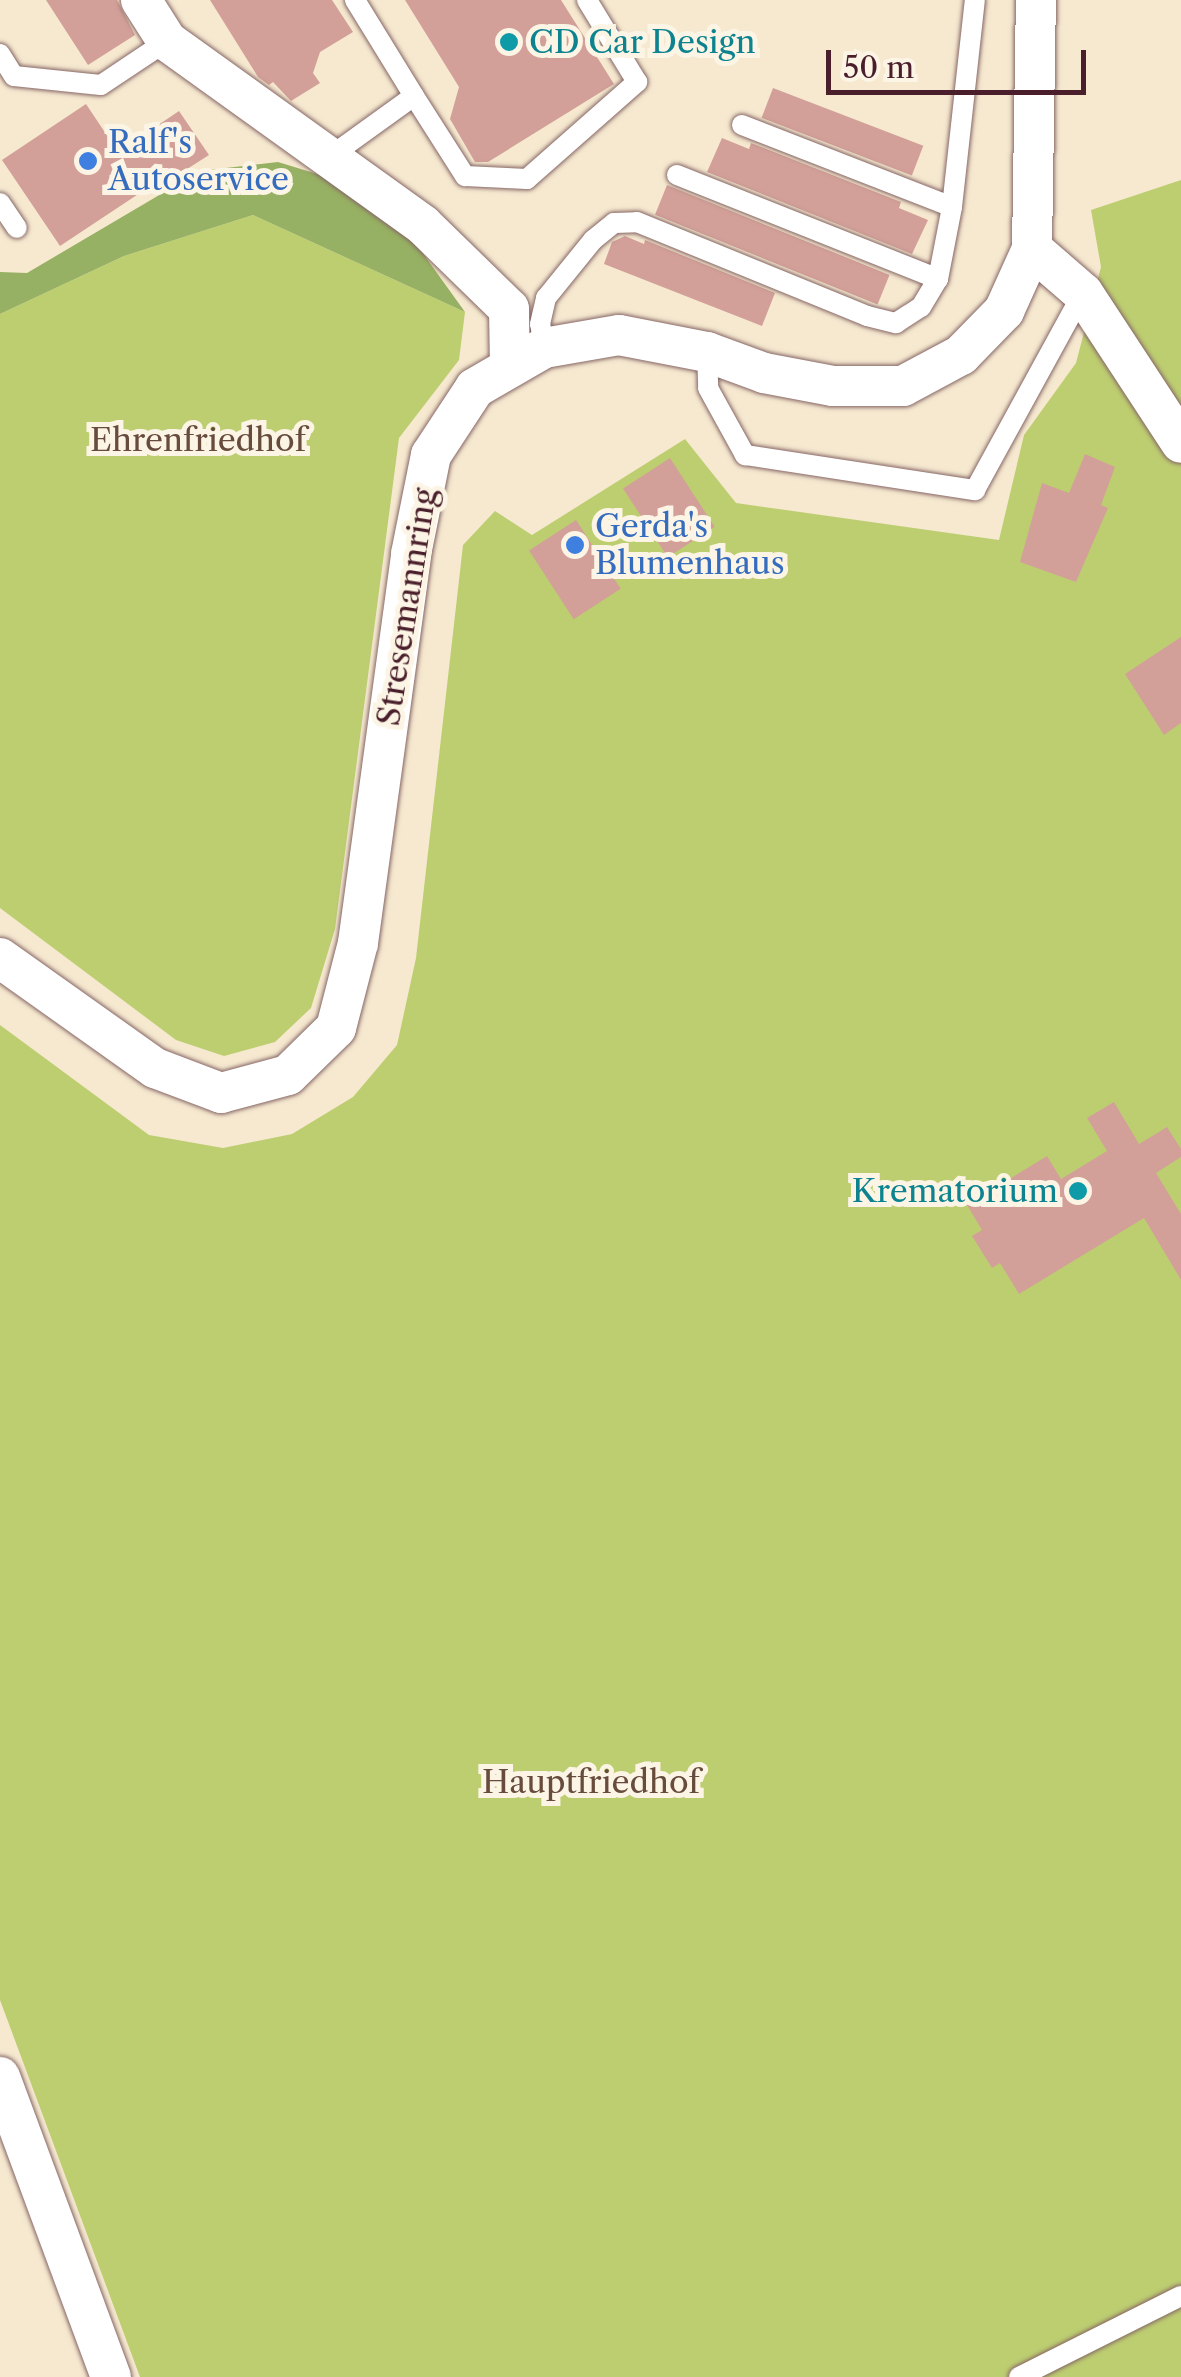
<!DOCTYPE html>
<html>
<head>
<meta charset="utf-8">
<style>
	body { margin:0 }
	#map { position:relative; width:1181px; height:2377px; overflow:hidden; background:#f6e9d0; font-family:"Libre Caslon Text",serif }
	div>[style] { position:absolute }
	.green>* { inset:0; background:#bdce71 }
	.forest>* { inset:0; background:#96b163 }
	.building>* { inset:0; background:#d2a098; transform-origin:0 0 }
	.roads { filter:drop-shadow(0 0 2px #866665) drop-shadow(0 0 2px #866665) }
	.lane>* { height:20px; margin:-10px; padding:0 10px; transform-origin:10px; border-radius:10px; background:#fff }
	.street>* { height:40px; margin:-20px; padding:0 20px; transform-origin:20px; border-radius:20px; background:#fff }
	.dots>* { width:28px; height:28px; translate:-50% -50%; box-sizing:border-box; border:5px solid #fcf5e5; border-radius:50% }
	span { translate:-50% -50%; white-space:nowrap; text-align:center; line-height:1.15; -webkit-text-stroke:10px #fcf5e5; paint-order:stroke }
	.culture-label { font-size:32px; color:#0d838f }
	.left { translate:0 -50%; text-align:left }
	.right { translate:-100% -50%; text-align:right }
	.shop-label { font-size:32px; color:#366cbe }
	.park-label { font-size:32px; color:#674b3c }
	.street-label { font-size:32px; color:#4a1f2b }
	.scale { position:absolute; left:826px; top:50px; width:260px; height:45px; box-sizing:border-box; border:5px solid #4a1f2b; border-top:0; padding-left:12px; font-size:30px; line-height:35px; white-space:nowrap; color:#4a1f2b; -webkit-text-stroke:8px #fcf5e5; paint-order:stroke }
</style>
</head>
<body>
<div id="map">
	<div class="green">
		<div style="clip-path:polygon(1181px 180px,1181px 2377px,140px 2377px,0 2000px,0 1025px,149px 1135px,223px 1148px,292px 1134px,353px 1097px,397px 1045px,416px 958px,463px 545px,495px 511px,532px 535px,685px 439px,736px 503px,999px 540px,1024px 435px,1076px 363px,1101px 267px,1091px 210px)"></div>
		<div style="clip-path:polygon(253px 215px,465px 312px,459px 360px,399px 438px,335px 929px,311px 1008px,275px 1042px,224px 1056px,176px 1040px,0 908px,0 314px,124px 256px)"></div>
	</div>
	<div class="forest">
		<div style="clip-path:polygon(278px 162px,340px 181px,409px 234px,465px 312px,253px 215px,124px 256px,0 314px,0 272px,27px 273px,200px 171px)"></div>
	</div>
	<div class="building">
		<div style="clip-path:polygon(46px 0,117px 0,135px 35px,88px 65px)"></div>
		<div style="clip-path:polygon(210px 0,332px 0,353px 32px,320px 52px,313px 73px,320px 83px,291px 101px,273px 82px,269px 85px,258px 77px)"></div>
		<div style="clip-path:polygon(405px 0,561px 0,614px 84px,488px 162px,475px 162px,450px 119px,459px 87px)"></div>
		<div style="left:773px;top:88px;width:161px;height:32px;rotate:21deg"></div>
		<div style="clip-path:polygon(86px 104px,118px 152px,179px 111px,209px 155px,173px 178px,170px 173px,60px 246px,2px 160px)"></div>
		<div style="clip-path:polygon(722px 138px,749px 149px,751px 143px,901px 202px,899px 208px,928px 220px,912px 254px,707px 172px)"></div>
		<div style="left:667px;top:185px;width:240px;height:32px;rotate:22deg"></div>
		<div style="clip-path:polygon(625px 236px,644px 244px,645px 240px,775px 293px,762px 326px,604px 264px,612px 242px)"></div>
		<div style="clip-path:polygon(1085px 454px,1115px 467px,1101px 505px,1108px 508px,1076px 582px,1020px 562px,1042px 483px,1069px 493px)"></div>
		<div style="left:670px;top:458px;width:82px;height:56px;rotate:57deg"></div>
		<div style="left:576px;top:520px;width:82px;height:56px;rotate:57deg"></div>
		<div style="clip-path:polygon(1181px 637px,1181px 723px,1164px 735px,1125px 674px)"></div>
		<div style="clip-path:polygon(1114px 1102px,1139px 1144px,1167px 1127px,1181px 1149px,1181px 1157px,1156px 1173px,1181px 1214px,1181px 1280px,1144px 1218px,1019px 1294px,1000px 1263px,992px 1268px,972px 1236px,982px 1230px,967px 1205px,1047px 1156px,1061px 1179px,1107px 1151px,1087px 1118px)"></div>
	</div>
	<div class="roads">
		<div class="lane">
			<div style="left:0;top:54px;width:26px;rotate:58deg"></div>
			<div style="left:14px;top:76px;width:87px;rotate:5.9deg"></div>
			<div style="left:101px;top:85px;width:79px;rotate:-33.7deg"></div>
			<div style="left:414px;top:96px;width:95px;rotate:57.5deg"></div>
			<div style="left:465px;top:176px;width:62px;rotate:2.8deg"></div>
			<div style="left:527px;top:179px;width:147px;rotate:-41.4deg"></div>
			<div style="left:637px;top:82px;width:96px;rotate:-121.4deg"></div>
			<div style="left:742px;top:125px;width:225px;rotate:21.3deg"></div>
			<div style="left:328px;top:158px;width:106px;rotate:-35.8deg"></div>
			<div style="left:414px;top:96px;width:113px;rotate:-121.6deg"></div>
			<div style="left:677px;top:175px;width:281px;rotate:21.7deg"></div>
			<div style="left:0;top:203px;width:30px;rotate:56deg"></div>
			<div style="left:544px;top:348px;width:24px;rotate:-99deg"></div>
			<div style="left:540px;top:324px;width:27px;rotate:-77deg"></div>
			<div style="left:546px;top:298px;width:75px;rotate:-51deg"></div>
			<div style="left:593px;top:240px;width:27px;rotate:-39deg"></div>
			<div style="left:614px;top:223px;width:23px;rotate:-2deg"></div>
			<div style="left:637px;top:222px;width:248px;rotate:22.2deg"></div>
			<div style="left:867px;top:316px;width:30px;rotate:14deg"></div>
			<div style="left:896px;top:323px;width:30px;rotate:-33deg"></div>
			<div style="left:921px;top:307px;width:33px;rotate:-59deg"></div>
			<div style="left:938px;top:279px;width:73px;rotate:-79deg"></div>
			<div style="left:952px;top:207px;width:208px;rotate:-83.7deg"></div>
			<div style="left:707px;top:352px;width:36px;rotate:88deg"></div>
			<div style="left:708px;top:388px;width:77px;rotate:61.1deg"></div>
			<div style="left:745px;top:455px;width:233px;rotate:8.7deg"></div>
			<div style="left:975px;top:490px;width:225px;rotate:-61.3deg"></div>
			<div style="left:1019px;top:2377px;width:181px;rotate:-26.6deg"></div>
		</div>
		<div class="street">
			<div style="left:141px;top:0;width:49px;rotate:57.6deg"></div>
			<div style="left:167px;top:41px;width:315px;rotate:35.7deg"></div>
			<div style="left:423px;top:225px;width:120px;rotate:44.3deg"></div>
			<div style="left:509px;top:309px;width:56px;rotate:89deg"></div>
			<div style="left:1032px;top:249px;width:67px;rotate:40.8deg"></div>
			<div style="left:1083px;top:293px;width:179px;rotate:56.8deg"></div>
			<div style="left:0;top:958px;width:190px;rotate:35.4deg"></div>
			<div style="left:155px;top:1068px;width:71px;rotate:20.7deg"></div>
			<div style="left:221px;top:1093px;width:69px;rotate:-15deg"></div>
			<div style="left:288px;top:1075px;width:67px;rotate:-44.4deg"></div>
			<div style="left:336px;top:1028px;width:88px;rotate:-75.5deg"></div>
			<div style="left:358px;top:943px;width:393px;rotate:-82.2deg"></div>
			<div style="left:411px;top:554px;width:101px;rotate:-78.6deg"></div>
			<div style="left:431px;top:455px;width:80px;rotate:-56.7deg"></div>
			<div style="left:475px;top:388px;width:80px;rotate:-30.1deg"></div>
			<div style="left:544px;top:348px;width:76px;rotate:-9.8deg"></div>
			<div style="left:619px;top:335px;width:90px;rotate:10.9deg"></div>
			<div style="left:707px;top:352px;width:61px;rotate:20.2deg"></div>
			<div style="left:764px;top:373px;width:70px;rotate:10.7deg"></div>
			<div style="left:833px;top:386px;width:70px"></div>
			<div style="left:903px;top:386px;width:66px;rotate:-28.1deg"></div>
			<div style="left:961px;top:355px;width:62px;rotate:-45.7deg"></div>
			<div style="left:1004px;top:311px;width:68px;rotate:-65.7deg"></div>
			<div style="left:1032px;top:249px;width:249px;rotate:-89.1deg"></div>
			<div style="left:0;top:2077px;width:320px;rotate:69.7deg"></div>
		</div>
	</div>
	<div class="dots">
		<div style="left:509px;top:42px;background:#0f9aa8"></div>
		<div style="left:88px;top:161px;background:#3f7fe0"></div>
		<div style="left:575px;top:545px;background:#3f7fe0"></div>
		<div style="left:1078px;top:1191px;background:#0f9aa8"></div>
	</div>
	<div class="culture-label">
		<span class="left" style="left:529px;top:42px">CD Car Design</span>
		<span class="right" style="left:1058px;top:1191px">Krematorium</span>
	</div>
	<div class="shop-label">
		<span class="left" style="left:108px;top:161px">Ralf's<br>Autoservice</span>
		<span class="left" style="left:595px;top:545px">Gerda's<br>Blumenhaus</span>
	</div>
	<div class="park-label">
		<span style="left:198px;top:440px">Ehrenfriedhof</span>
		<span style="left:591px;top:1782px">Hauptfriedhof</span>
	</div>
	<div class="street-label">
		<span style="left:407px;top:607px;rotate:-81deg">Stresemannring</span>
	</div>
	<div class="scale">50 m</div>
</div>
</body>
</html>
